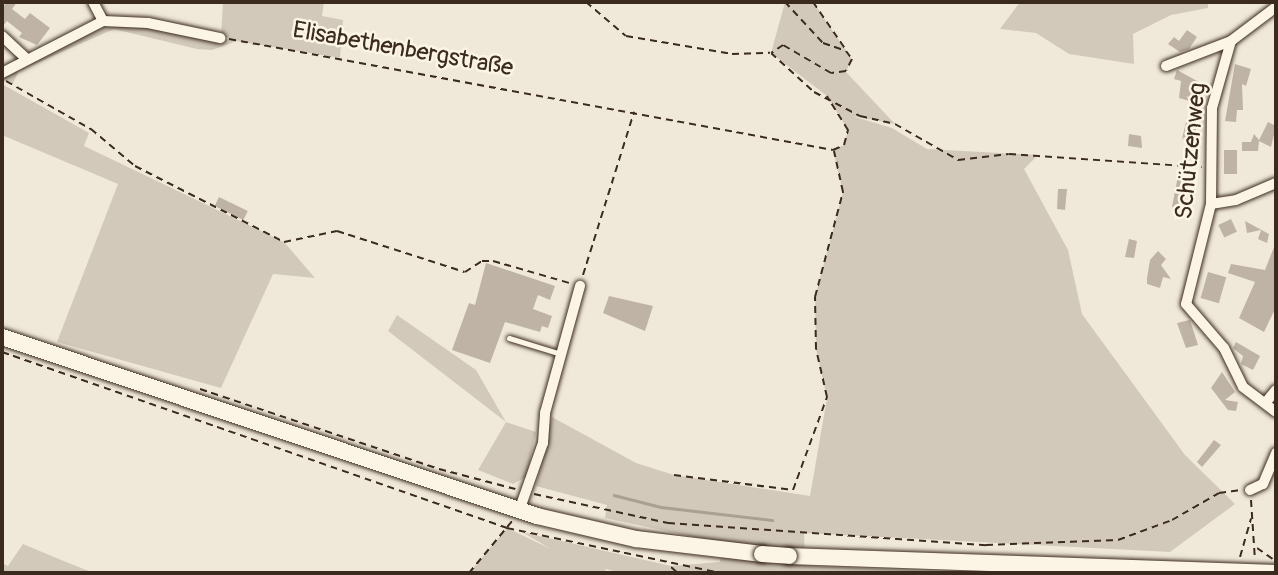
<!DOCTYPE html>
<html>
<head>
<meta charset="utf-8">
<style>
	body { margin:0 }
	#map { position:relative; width:1278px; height:575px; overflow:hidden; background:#f0e9d9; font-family:Pangolin,sans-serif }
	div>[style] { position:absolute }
	.green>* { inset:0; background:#d2c9ba }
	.stream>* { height:2.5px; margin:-1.25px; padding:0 1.25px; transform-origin:1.25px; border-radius:1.25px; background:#aaa091 }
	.building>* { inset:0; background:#beb3a4; transform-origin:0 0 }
	.path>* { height:2px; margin-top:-1px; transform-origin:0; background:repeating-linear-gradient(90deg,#3b2a1e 0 7px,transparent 0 12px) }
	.roads { filter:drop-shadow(0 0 2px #3b2a1e) drop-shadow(0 0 2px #3b2a1e) }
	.service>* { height:5px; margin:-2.5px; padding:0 2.5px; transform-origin:2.5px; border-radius:2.5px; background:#fcf5e5 }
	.minor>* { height:10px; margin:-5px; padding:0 5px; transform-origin:5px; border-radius:5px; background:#fcf5e5 }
	.primary>* { height:16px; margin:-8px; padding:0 8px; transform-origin:8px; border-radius:8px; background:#fcf5e5 }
	.bridges { filter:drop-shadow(0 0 2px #3b2a1e) drop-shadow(0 0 2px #3b2a1e) }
	.primary-bridge>* { height:16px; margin:-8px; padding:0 8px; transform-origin:8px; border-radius:8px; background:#fcf5e5 }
	span { translate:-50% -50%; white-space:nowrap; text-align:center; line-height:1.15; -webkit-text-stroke:5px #fcf5e5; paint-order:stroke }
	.street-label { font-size:24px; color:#3b2a1e }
	.frame { position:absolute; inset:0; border:4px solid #3b2a1e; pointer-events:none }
</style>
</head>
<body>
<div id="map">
	<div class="green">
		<div style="clip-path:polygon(223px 2px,324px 2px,322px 16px,343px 20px,340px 58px,237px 41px,212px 50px,197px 49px,114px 29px,19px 71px,12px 85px,2px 79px,2px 73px,103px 21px,148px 23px,232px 40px,221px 35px)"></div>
		<div style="clip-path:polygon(785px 2px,813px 2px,852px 59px,846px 72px,895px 124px,852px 116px,892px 128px,927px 149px,1038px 155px,1024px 169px,1068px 250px,1082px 314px,1185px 455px,1235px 504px,1170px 552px,804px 533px,805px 566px,982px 573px,621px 573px,606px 569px,604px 573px,469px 573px,507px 528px,551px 549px,522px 532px,671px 566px,720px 562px,723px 543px,605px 518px,607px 505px,536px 486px,552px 417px,636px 463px,674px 475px,810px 496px,827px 398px,816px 349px,815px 297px,843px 192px,833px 150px,844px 145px,848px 130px,827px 96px,771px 53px)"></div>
		<div style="clip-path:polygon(1020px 2px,1208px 2px,1208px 8px,1171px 15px,1133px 34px,1134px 64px,1069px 54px,1036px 33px,1000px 29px)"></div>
		<div style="clip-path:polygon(2px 84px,89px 133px,84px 146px,284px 242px,315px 278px,273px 274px,221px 388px,57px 342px,118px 184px,2px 135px)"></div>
		<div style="clip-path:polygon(397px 315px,476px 370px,506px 422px,536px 432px,526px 477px,513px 484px,478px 470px,506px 422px,388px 331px)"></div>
		<div style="clip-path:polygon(23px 544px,66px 562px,94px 573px,2px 573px,2px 563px,8px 566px)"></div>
	</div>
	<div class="stream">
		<div style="left:614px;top:495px;width:49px;rotate:14.3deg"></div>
		<div style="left:661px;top:507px;width:112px;rotate:6.7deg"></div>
	</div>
	<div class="building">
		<div style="clip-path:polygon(7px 2px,17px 2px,12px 9px,25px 19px,30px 13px,50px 28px,37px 45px,19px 37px,22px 33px,7px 21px,2px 27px,2px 8px)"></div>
		<div style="clip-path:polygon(1187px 30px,1197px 37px,1189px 49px,1180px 52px,1168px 44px,1174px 37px,1179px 41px)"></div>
		<div style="clip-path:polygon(1235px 64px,1251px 69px,1246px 86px,1242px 84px,1243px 110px,1237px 110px,1236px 122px,1225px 121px)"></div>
		<div style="clip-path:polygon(1177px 70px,1199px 82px,1193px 102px,1179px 98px,1181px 81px,1174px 79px)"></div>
		<div style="clip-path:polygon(1186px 122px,1197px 126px,1192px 142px,1182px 139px)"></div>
		<div style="clip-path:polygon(1268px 122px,1276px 126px,1271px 147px,1259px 141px,1258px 151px,1242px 151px,1242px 142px,1251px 142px,1254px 134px,1259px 140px)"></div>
		<div style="clip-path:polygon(1129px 134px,1141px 136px,1142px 148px,1128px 146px)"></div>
		<div style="left:1224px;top:150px;width:13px;height:24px"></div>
		<div style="clip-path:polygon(1178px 176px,1189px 177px,1190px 188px,1181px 209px,1172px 207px)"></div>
		<div style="clip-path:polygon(1058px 189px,1067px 189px,1065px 210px,1057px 209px)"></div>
		<div style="left:219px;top:197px;width:32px;height:10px;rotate:26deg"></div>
		<div style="left:1231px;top:219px;width:14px;height:14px;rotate:65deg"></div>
		<div style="clip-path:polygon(1245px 221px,1269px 234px,1267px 243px,1258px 239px,1261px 230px,1247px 233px)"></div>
		<div style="clip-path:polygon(1129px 239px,1137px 241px,1134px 258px,1125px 257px)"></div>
		<div style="clip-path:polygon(1276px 242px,1276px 307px,1264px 332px,1239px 318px,1255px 282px,1228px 273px,1231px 264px,1265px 270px)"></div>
		<div style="clip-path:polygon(1158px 251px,1166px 259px,1161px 265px,1171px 279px,1163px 277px,1160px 288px,1147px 284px,1147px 278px,1150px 260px)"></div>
		<div style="clip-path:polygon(486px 263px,555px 286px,550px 300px,538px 295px,533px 309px,552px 316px,548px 328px,542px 326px,540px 332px,505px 322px,490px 363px,452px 350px,469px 303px,475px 305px)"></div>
		<div style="left:1208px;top:272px;width:19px;height:27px;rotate:16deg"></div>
		<div style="clip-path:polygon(609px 296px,653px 306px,645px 331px,603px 313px)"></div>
		<div style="clip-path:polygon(1190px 320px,1198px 345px,1186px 348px,1177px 323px)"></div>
		<div style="clip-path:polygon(1236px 342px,1260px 356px,1253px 370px,1241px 364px,1243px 356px,1233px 348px)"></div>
		<div style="clip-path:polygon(1222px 372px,1235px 392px,1225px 400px,1238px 402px,1236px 411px,1228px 410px,1211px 388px)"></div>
		<div style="clip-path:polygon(1214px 440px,1221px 445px,1202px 467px,1197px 462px)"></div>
	</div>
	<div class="path">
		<div style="left:586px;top:2px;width:52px;rotate:40.4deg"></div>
		<div style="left:626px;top:36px;width:108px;rotate:9.6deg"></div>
		<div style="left:732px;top:54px;width:38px;rotate:-2deg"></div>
		<div style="left:785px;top:2px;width:56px;rotate:47.2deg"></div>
		<div style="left:823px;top:43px;width:24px;rotate:19deg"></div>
		<div style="left:846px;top:51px;width:10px;rotate:53deg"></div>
		<div style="left:852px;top:59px;width:13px;rotate:117deg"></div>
		<div style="left:846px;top:71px;width:15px;rotate:172deg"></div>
		<div style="left:831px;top:73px;width:56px;rotate:-149.7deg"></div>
		<div style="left:783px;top:45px;width:14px;rotate:146deg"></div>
		<div style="left:771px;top:53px;width:58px;rotate:42.2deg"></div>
		<div style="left:814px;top:92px;width:52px;rotate:27.6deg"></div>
		<div style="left:860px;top:116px;width:36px;rotate:13deg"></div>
		<div style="left:895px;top:124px;width:73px;rotate:29.7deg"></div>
		<div style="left:958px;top:160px;width:51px;rotate:-6.7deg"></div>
		<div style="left:1009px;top:154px;width:193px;rotate:3.9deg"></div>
		<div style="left:813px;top:2px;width:58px;rotate:55.5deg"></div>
		<div style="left:229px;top:39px;width:614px;rotate:10.41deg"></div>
		<div style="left:833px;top:150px;width:12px;rotate:-24deg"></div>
		<div style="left:844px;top:145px;width:16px;rotate:-75deg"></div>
		<div style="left:848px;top:130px;width:40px;rotate:-122deg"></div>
		<div style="left:6px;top:81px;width:98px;rotate:29.5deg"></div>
		<div style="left:91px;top:129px;width:57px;rotate:40.1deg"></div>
		<div style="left:135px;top:166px;width:167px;rotate:27deg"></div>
		<div style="left:284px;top:242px;width:54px;rotate:-11.7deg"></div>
		<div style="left:337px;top:231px;width:134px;rotate:17.8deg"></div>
		<div style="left:465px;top:272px;width:20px;rotate:-33deg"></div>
		<div style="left:482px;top:261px;width:11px"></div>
		<div style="left:493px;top:261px;width:79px;rotate:16.1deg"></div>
		<div style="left:583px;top:275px;width:171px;rotate:-72.6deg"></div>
		<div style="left:2px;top:352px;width:535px;rotate:19.21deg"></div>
		<div style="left:507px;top:528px;width:218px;rotate:11.9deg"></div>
		<div style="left:200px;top:389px;width:252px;rotate:18.5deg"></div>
		<div style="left:439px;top:469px;width:79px;rotate:14.7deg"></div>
		<div style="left:674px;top:475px;width:120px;rotate:7.2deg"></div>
		<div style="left:793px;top:490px;width:99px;rotate:-69.9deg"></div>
		<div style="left:827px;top:397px;width:49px;rotate:-102.9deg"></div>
		<div style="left:816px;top:349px;width:52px;rotate:-91.1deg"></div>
		<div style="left:815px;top:297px;width:109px;rotate:-75.1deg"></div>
		<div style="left:843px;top:192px;width:42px;rotate:-102.4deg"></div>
		<div style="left:534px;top:494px;width:137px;rotate:12.2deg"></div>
		<div style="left:668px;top:523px;width:319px;rotate:4deg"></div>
		<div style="left:986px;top:545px;width:132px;rotate:-2.2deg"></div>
		<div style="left:1118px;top:540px;width:58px;rotate:-20.3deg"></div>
		<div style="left:1172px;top:520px;width:54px;rotate:-29.9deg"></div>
		<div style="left:1219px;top:493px;width:22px;rotate:-8deg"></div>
		<div style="left:1251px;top:500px;width:60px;rotate:86.2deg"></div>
		<div style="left:1257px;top:548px;width:19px;rotate:35deg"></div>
		<div style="left:1240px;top:557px;width:40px;rotate:-74deg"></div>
		<div style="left:671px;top:567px;width:9px;rotate:41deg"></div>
		<div style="left:469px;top:573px;width:69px;rotate:-50.3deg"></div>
	</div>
	<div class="roads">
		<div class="service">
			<div style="left:509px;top:338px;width:54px;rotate:17.1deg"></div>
		</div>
		<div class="minor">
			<div style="left:93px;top:2px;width:21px;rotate:62deg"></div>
			<div style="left:2px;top:36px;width:33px;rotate:43deg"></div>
			<div style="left:1231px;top:41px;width:70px;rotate:105.8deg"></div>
			<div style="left:1212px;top:108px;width:96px;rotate:90.6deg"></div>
			<div style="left:1211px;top:204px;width:103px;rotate:104deg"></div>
			<div style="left:1186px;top:304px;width:58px;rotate:49.2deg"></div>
			<div style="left:1224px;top:348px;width:43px;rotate:64deg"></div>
			<div style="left:1243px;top:387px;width:41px;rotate:37.1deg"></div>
			<div style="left:1166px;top:66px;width:70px;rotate:-21deg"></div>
			<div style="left:1231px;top:41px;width:56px;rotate:-37.1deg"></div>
			<div style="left:2px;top:73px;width:114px;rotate:-27.2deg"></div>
			<div style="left:103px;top:21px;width:45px;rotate:2.5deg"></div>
			<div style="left:148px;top:23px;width:74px;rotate:11.8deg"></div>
			<div style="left:1211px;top:204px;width:25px;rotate:-9deg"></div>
			<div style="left:1236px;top:200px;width:43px;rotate:-23deg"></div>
			<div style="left:1267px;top:401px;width:14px;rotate:-51deg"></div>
			<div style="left:1250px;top:490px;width:14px;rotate:-25deg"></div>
			<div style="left:1263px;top:484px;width:34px;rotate:-67deg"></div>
			<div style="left:519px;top:511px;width:72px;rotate:-70.6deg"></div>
			<div style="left:543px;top:443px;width:30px;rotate:-86deg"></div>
			<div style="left:545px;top:413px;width:132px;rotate:-74.6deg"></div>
		</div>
		<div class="primary">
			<div style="left:2px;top:337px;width:564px;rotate:18.5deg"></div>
			<div style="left:537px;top:516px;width:102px;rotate:13.1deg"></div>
			<div style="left:636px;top:539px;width:127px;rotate:6.8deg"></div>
			<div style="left:789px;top:556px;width:487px;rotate:2deg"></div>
		</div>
	</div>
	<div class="bridges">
		<div class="primary-bridge">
			<div style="left:762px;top:554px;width:27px;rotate:4deg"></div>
		</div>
	</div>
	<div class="street-label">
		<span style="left:403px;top:49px;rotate:10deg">Elisabethenbergstraße</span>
		<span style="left:1191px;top:151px;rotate:-84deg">Schützenweg</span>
	</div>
	<div class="frame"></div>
</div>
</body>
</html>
